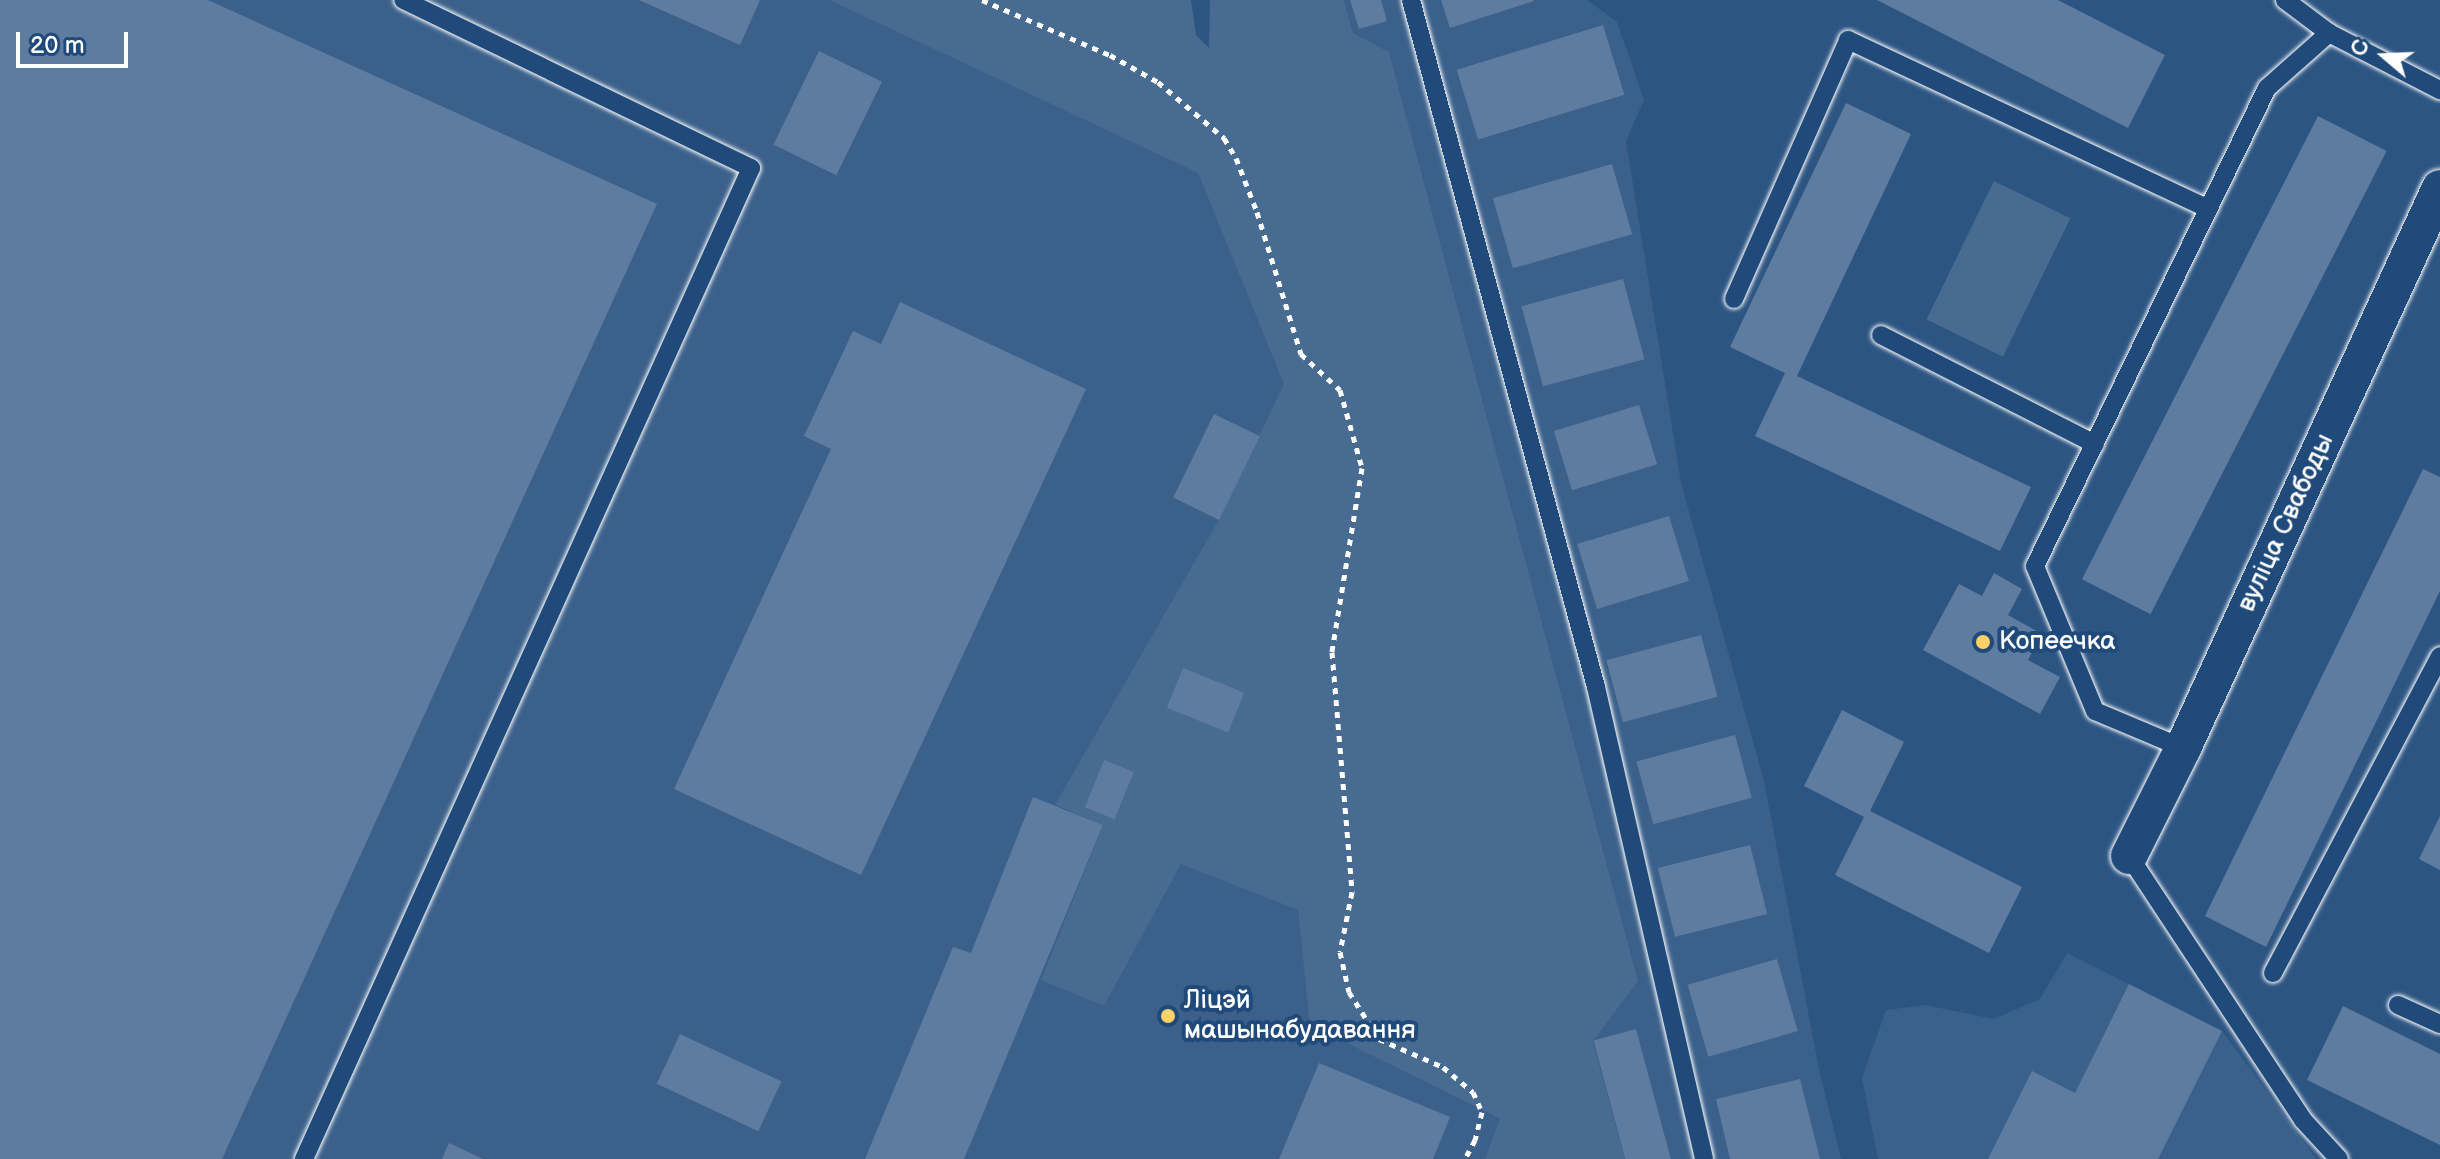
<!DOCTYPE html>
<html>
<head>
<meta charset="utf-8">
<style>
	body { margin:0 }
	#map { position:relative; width:2440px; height:1159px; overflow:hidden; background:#2c5582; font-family:"Balsamiq Sans",sans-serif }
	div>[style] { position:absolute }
	.built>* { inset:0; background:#3b618b }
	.green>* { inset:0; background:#486b92; transform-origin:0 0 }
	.building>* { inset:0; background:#5e7c9f; transform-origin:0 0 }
	.path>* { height:5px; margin-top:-2.5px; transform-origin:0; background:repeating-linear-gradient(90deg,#fff 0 6px,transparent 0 12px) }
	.roads { filter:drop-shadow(0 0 2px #fff) drop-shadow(0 0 2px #fff) }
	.lane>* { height:18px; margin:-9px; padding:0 9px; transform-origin:9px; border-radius:9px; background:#1f4a7a }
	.street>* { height:36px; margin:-18px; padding:0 18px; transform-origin:18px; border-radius:18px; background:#1f4a7a }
	.dots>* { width:22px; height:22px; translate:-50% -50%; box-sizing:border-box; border:4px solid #1f4a7a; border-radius:50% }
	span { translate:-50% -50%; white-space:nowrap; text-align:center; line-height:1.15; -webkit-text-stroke:8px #1f4a7a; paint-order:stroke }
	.street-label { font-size:26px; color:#fff }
	.poi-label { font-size:26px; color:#fff }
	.left { translate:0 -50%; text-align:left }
	.north { position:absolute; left:2344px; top:16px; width:80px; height:80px; -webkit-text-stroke:6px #1f4a7a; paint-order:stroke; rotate:289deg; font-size:22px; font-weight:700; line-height:32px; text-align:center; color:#fff }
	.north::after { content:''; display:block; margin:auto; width:28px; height:36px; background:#fff; clip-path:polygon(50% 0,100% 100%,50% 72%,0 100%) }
	.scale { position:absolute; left:16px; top:32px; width:112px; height:36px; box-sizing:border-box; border:4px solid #fff; border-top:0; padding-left:10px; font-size:24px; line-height:28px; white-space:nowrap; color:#fff; -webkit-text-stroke:6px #1f4a7a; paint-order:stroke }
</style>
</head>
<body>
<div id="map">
	<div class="built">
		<div style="clip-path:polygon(0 0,829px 0,1198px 173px,1285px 384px,1218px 521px,1056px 806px,1103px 825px,1042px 980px,1104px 1006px,1181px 863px,1298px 910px,1311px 1025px,1501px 1120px,1485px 1159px,0 1159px)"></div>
		<div style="clip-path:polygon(1344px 0,1587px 0,1617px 22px,1644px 100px,1626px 141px,1681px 483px,1764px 781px,1819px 1069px,1841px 1159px,1625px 1159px,1593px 1040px,1638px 981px,1389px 52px,1353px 33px)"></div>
		<div style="clip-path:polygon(2067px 953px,2222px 1031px,2316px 1159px,1878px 1159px,1862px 1078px,1886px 1010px,1925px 1005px,1994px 1019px,2040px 999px)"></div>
	</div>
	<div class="green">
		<div style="clip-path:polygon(829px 0,1191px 0,1196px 35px,1209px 48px,1210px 0,1344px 0,1353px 33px,1389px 52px,1638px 981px,1593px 1041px,1625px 1159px,1485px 1159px,1500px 1119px,1310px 1025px,1298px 910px,1181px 864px,1104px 1006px,1041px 980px,1103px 825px,1055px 805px,1218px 521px,1284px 384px,1198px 173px)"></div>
		<div style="left:1994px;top:181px;width:85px;height:154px;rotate:26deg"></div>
	</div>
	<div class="building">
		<div style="clip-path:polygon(0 0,208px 0,657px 204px,222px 1159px,0 1159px)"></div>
		<div style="clip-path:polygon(639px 0,760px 0,740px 45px)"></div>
		<div style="clip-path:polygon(1350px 0,1381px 0,1387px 21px,1359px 29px)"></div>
		<div style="clip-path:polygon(1441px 0,1533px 0,1534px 1px,1450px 28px)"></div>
		<div style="clip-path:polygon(1877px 0,2058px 0,2165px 55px,2128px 128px)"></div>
		<div style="left:1603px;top:25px;width:73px;height:153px;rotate:73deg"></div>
		<div style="left:819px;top:51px;width:70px;height:104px;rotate:26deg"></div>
		<div style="clip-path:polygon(1846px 103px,1911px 134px,1797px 376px,2031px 487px,2000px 551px,1755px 436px,1785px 373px,1730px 347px)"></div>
		<div style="left:2318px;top:116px;width:77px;height:520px;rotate:27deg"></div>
		<div style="left:1612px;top:164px;width:73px;height:124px;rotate:74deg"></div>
		<div style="left:1623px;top:279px;width:83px;height:105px;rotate:75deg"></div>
		<div style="clip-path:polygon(900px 302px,1086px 389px,861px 875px,674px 789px,831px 449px,804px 436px,853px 331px,881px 344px)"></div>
		<div style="left:1639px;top:405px;width:62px;height:89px;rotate:73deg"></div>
		<div style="left:1214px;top:414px;width:51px;height:93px;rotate:26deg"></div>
		<div style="clip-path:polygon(2423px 469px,2440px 477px,2440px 591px,2266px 947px,2205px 916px)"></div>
		<div style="left:1669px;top:516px;width:68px;height:96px;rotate:73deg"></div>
		<div style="clip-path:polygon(1994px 573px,2022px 589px,2008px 615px,2042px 634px,2028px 660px,2060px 677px,2040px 714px,1923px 650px,1959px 584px,1982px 596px)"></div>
		<div style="left:1701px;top:635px;width:64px;height:98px;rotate:75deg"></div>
		<div style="left:1183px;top:668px;width:66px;height:43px;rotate:22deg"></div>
		<div style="clip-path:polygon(1842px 710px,1904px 742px,1870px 811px,2022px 887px,1989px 953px,1835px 875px,1864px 817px,1804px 786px)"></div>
		<div style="left:1735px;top:735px;width:65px;height:102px;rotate:75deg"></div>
		<div style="left:1104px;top:760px;width:32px;height:51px;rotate:22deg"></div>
		<div style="clip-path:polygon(1033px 797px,1103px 825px,964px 1159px,865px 1159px,953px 947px,971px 953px)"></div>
		<div style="clip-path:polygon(2440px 816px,2440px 870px,2419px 859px)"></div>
		<div style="left:1750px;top:845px;width:71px;height:95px;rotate:76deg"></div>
		<div style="left:1777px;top:959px;width:75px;height:93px;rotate:74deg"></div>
		<div style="clip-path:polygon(2129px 984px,2222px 1031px,2158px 1159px,1988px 1159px,2032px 1071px,2075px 1093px)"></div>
		<div style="clip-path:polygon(2343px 1006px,2440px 1054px,2440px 1145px,2307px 1080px)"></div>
		<div style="left:1636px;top:1029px;width:135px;height:44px;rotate:75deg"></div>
		<div style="left:680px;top:1034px;width:112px;height:55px;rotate:25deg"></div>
		<div style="clip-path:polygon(1319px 1063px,1450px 1117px,1433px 1159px,1279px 1159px)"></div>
		<div style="clip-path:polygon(1800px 1079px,1820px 1159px,1730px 1159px,1716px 1099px)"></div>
		<div style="clip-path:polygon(449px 1143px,483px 1159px,442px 1159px)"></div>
	</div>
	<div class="path">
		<div style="left:982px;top:0;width:139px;rotate:23.3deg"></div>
		<div style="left:1110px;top:55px;width:55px;rotate:29.4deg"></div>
		<div style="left:1158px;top:82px;width:87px;rotate:40.3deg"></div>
		<div style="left:1224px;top:138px;width:23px;rotate:59deg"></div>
		<div style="left:1236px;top:158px;width:58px;rotate:68.7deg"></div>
		<div style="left:1257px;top:212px;width:149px;rotate:72.8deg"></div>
		<div style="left:1301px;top:354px;width:53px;rotate:42.7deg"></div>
		<div style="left:1340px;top:390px;width:81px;rotate:74.2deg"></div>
		<div style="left:1362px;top:468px;width:186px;rotate:99.3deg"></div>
		<div style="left:1332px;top:652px;width:241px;rotate:85.2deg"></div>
		<div style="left:1352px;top:892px;width:61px;rotate:101.3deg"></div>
		<div style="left:1340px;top:952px;width:41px;rotate:77.3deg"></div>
		<div style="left:1349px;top:992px;width:56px;rotate:57.4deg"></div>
		<div style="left:1379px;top:1039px;width:70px;rotate:23.6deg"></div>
		<div style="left:1443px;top:1067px;width:39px;rotate:40deg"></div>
		<div style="left:1473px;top:1092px;width:22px;rotate:66deg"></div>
		<div style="left:1482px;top:1112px;width:29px;rotate:104deg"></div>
		<div style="left:1475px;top:1140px;width:21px;rotate:118deg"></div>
	</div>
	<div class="roads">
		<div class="lane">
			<div style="left:1411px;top:0;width:711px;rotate:74.93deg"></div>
			<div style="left:1596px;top:687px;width:484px;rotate:77.1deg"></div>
			<div style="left:2285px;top:0;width:55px;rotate:36.9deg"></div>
			<div style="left:2329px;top:33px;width:125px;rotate:27.2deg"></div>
			<div style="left:1734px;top:299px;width:283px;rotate:-66.2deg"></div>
			<div style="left:1848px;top:40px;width:398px;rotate:25.1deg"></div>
			<div style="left:1881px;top:335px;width:240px;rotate:27deg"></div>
			<div style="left:2183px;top:748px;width:95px;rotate:-157.2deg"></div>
			<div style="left:2095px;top:711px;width:157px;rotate:-112.5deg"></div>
			<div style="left:2035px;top:566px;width:531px;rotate:-64.11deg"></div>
			<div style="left:2267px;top:88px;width:83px;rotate:-41.6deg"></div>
			<div style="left:2129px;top:856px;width:316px;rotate:56.6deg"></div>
			<div style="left:2303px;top:1120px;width:53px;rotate:47.3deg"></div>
			<div style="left:2273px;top:973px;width:358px;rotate:-62.2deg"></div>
			<div style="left:2398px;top:1005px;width:46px;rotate:24.3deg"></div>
			<div style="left:304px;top:1159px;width:1087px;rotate:-65.72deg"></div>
			<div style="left:751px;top:168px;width:386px;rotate:-154.2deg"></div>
		</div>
		<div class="street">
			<div style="left:2129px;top:856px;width:121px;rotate:-63.4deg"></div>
			<div style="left:2183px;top:748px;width:616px;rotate:-65.35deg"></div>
		</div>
	</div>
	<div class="dots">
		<div style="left:1983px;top:642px;background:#ffd166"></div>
		<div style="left:1168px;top:1016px;background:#ffd166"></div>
	</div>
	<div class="street-label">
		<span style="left:2286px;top:523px;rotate:-65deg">вуліца Свабоды</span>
	</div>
	<div class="poi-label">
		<span class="left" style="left:1999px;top:642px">Копеечка</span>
		<span class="left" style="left:1184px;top:1016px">Ліцэй<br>машынабудавання</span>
	</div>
	<div class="north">С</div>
	<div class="scale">20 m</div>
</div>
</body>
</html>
